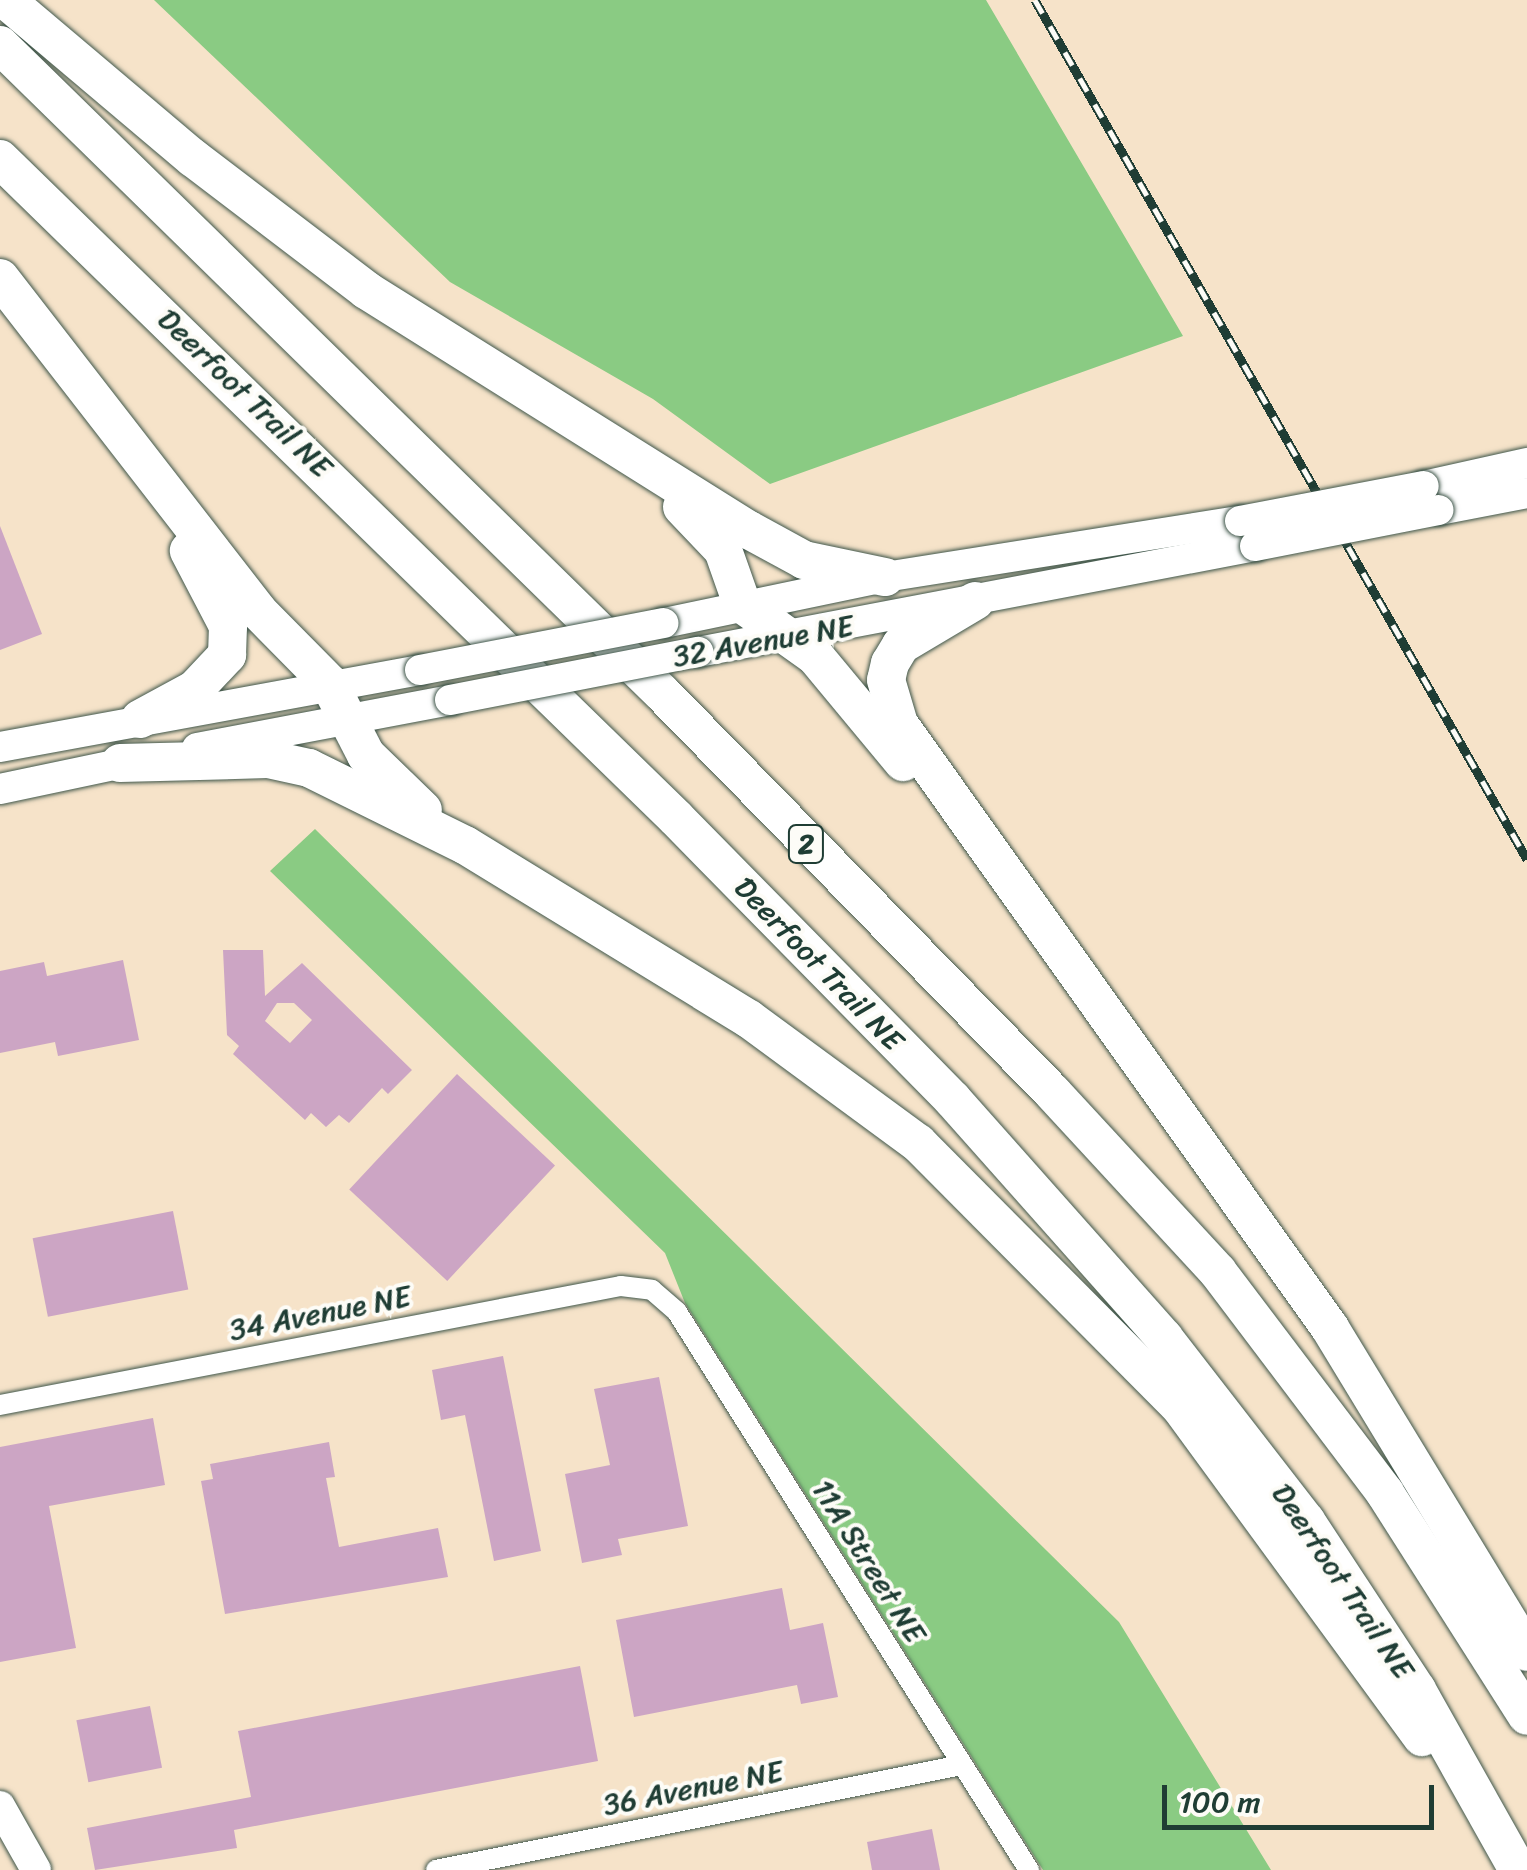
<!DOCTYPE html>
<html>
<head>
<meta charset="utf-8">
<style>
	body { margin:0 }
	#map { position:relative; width:1527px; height:1870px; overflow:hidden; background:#f6e3c9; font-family:Sriracha,sans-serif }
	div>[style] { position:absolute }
	.green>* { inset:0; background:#8acb83 }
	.building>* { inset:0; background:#cca5c4; transform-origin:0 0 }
	.roads { filter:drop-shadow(0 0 2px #3f564a) drop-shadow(0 0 2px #3f564a) }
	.street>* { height:20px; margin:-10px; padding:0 10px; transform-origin:10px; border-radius:10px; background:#fff }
	.secondary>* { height:30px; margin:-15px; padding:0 15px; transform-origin:15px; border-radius:15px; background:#fff }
	.highway>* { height:38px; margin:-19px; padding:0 19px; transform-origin:19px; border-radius:19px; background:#fff }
	.rail>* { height:9px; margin-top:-4.5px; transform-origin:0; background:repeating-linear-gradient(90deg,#fdfcf7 0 15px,#1f3d34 0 30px); box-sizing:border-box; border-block:2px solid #1f3d34 }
	.bridges { filter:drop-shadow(0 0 2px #3f564a) drop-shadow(0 0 2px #3f564a) }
	.secondary-bridge>* { height:30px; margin:-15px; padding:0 15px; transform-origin:15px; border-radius:15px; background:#fff }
	span { translate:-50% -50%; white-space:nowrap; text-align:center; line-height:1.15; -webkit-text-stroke:8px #fdfcf7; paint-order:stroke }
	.shield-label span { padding:2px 8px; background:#fdfcf7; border:2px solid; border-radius:8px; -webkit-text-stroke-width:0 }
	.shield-label { font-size:28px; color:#1f3d34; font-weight:700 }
	.street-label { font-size:30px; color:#1f3d34 }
	.scale { position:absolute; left:1162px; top:1785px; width:272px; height:45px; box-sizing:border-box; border:5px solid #1f3d34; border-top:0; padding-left:12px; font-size:30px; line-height:35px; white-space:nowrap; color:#1f3d34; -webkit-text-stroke:8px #fdfcf7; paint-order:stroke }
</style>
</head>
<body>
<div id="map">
	<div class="green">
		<div style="clip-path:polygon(154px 0,986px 0,1183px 336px,770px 484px,653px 399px,450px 282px)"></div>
		<div style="clip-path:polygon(315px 829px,1119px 1622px,1271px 1870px,1043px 1870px,685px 1303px,665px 1253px,270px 871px)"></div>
	</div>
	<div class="building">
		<div style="clip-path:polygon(0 526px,42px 634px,0 650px)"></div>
		<div style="clip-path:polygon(evenodd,223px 950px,263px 950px,265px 996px,302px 963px,412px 1070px,388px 1094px,382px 1088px,349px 1123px,339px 1115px,326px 1127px,311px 1113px,305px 1120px,233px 1054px,239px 1046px,227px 1035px,223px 950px,277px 1003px,294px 1003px,312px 1020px,290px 1043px,265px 1021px,277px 1003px)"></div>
		<div style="clip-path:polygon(123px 960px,139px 1040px,58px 1056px,55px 1042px,0 1053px,0 971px,44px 962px,47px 976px)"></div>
		<div style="left:457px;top:1074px;width:134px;height:158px;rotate:43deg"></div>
		<div style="left:173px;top:1211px;width:80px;height:143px;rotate:79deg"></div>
		<div style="clip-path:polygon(503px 1356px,541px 1551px,494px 1561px,465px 1415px,441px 1420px,432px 1370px)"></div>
		<div style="clip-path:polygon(659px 1377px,688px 1526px,618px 1539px,622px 1555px,582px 1563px,565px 1474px,610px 1465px,594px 1389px)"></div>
		<div style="clip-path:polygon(153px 1418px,165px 1485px,49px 1506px,76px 1648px,0 1662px,0 1447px)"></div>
		<div style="clip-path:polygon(329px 1442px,335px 1477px,326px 1478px,339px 1547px,438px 1528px,448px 1577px,225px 1614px,201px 1481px,213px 1479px,210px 1464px)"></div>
		<div style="clip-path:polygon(782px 1588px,790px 1630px,823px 1623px,838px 1697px,801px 1704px,797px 1685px,634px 1717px,616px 1620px)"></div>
		<div style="clip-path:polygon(580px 1666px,598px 1761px,234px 1830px,237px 1848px,95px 1870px,87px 1828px,251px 1797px,238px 1731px)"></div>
		<div style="left:150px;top:1706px;width:63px;height:75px;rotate:79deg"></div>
		<div style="clip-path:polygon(932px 1829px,940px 1870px,872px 1870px,867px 1842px)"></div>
	</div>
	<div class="roads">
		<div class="street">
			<div style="left:0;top:1405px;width:632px;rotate:-10.85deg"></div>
			<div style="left:621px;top:1286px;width:31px;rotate:7deg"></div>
			<div style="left:652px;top:1290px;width:33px;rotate:41deg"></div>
			<div style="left:677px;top:1312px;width:660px;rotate:57.76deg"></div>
			<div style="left:436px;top:1870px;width:536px;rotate:-11.29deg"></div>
		</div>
		<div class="secondary">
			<div style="left:1424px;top:486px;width:106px;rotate:-12.6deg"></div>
			<div style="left:1439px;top:510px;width:90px;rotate:-10.9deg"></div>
			<div style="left:664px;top:623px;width:226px;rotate:-11.8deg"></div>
			<div style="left:885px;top:577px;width:359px;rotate:-9deg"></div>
			<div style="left:698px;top:652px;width:567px;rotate:-10.77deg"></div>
			<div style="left:0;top:747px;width:427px;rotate:-10.4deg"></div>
			<div style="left:197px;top:748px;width:258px;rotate:-10.7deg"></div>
			<div style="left:0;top:789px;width:145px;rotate:-11.9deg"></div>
			<div style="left:0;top:1806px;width:73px;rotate:60.6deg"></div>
		</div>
		<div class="highway">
			<div style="left:6px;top:0;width:245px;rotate:40.2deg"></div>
			<div style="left:193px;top:158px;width:218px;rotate:37.3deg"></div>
			<div style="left:366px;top:290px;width:452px;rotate:32.1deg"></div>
			<div style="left:749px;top:530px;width:63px;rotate:28.6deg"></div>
			<div style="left:804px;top:560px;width:83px;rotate:11.9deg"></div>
			<div style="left:0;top:45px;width:926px;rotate:44.39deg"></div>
			<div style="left:662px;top:693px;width:559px;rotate:45.65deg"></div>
			<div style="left:1053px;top:1093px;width:243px;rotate:47.3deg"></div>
			<div style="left:1218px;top:1272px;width:277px;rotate:52.9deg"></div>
			<div style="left:1385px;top:1493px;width:264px;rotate:57.5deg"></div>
			<div style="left:0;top:159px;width:944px;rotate:44.27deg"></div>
			<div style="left:676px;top:818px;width:395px;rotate:45.5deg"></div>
			<div style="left:953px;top:1100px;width:318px;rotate:48.4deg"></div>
			<div style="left:1164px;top:1338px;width:232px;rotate:52.2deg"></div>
			<div style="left:1306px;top:1521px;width:202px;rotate:56.7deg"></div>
			<div style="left:1417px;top:1690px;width:206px;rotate:60.7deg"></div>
			<div style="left:0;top:278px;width:421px;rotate:52.2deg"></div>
			<div style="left:258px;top:611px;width:101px;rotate:45.4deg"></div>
			<div style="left:329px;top:683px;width:81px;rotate:62.8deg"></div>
			<div style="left:366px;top:755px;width:79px;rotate:44deg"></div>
			<div style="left:682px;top:507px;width:59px;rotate:46.4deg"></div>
			<div style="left:723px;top:550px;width:57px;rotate:70.6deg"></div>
			<div style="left:742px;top:604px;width:90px;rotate:35.5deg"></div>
			<div style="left:815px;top:656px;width:138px;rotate:50.3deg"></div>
			<div style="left:975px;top:601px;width:86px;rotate:149.3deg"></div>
			<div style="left:901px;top:645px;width:21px;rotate:121deg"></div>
			<div style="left:890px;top:663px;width:17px;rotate:103deg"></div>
			<div style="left:886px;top:680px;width:46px;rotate:73.5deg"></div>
			<div style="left:899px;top:724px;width:742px;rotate:54.49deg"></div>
			<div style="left:1330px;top:1328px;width:379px;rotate:58.7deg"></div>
			<div style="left:140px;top:719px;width:63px;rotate:-28.6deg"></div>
			<div style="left:195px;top:689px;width:47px;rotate:-46.7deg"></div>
			<div style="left:227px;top:655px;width:29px;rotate:-88deg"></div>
			<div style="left:228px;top:626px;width:85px;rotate:-117.5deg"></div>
			<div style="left:120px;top:763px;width:148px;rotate:-1.5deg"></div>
			<div style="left:268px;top:759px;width:42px;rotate:12.4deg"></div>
			<div style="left:309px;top:768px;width:174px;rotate:26.3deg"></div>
			<div style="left:465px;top:845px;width:333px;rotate:31.5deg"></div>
			<div style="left:749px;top:1019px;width:210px;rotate:36.3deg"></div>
			<div style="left:918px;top:1143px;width:373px;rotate:45.2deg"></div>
			<div style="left:1181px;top:1408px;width:408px;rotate:53.8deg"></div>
		</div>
	</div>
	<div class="rail">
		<div style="left:1035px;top:0;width:990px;rotate:60.2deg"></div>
	</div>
	<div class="bridges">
		<div class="secondary-bridge">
			<div style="left:1240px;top:521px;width:187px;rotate:-10.8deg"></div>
			<div style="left:1255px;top:546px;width:187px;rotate:-11.1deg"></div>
			<div style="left:420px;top:670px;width:248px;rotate:-10.9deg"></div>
			<div style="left:450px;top:700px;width:253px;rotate:-11deg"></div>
		</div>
	</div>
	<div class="shield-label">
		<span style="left:806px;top:844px">2</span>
	</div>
	<div class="street-label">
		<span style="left:245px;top:393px;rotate:44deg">Deerfoot Trail NE</span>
		<span style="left:763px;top:641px;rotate:-10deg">32 Avenue NE</span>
		<span style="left:819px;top:964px;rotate:46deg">Deerfoot Trail NE</span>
		<span style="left:320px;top:1313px;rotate:-11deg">34 Avenue NE</span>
		<span style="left:869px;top:1561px;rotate:58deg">11A Street NE</span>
		<span style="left:1343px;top:1581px;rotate:56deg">Deerfoot Trail NE</span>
		<span style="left:693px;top:1788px;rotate:-11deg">36 Avenue NE</span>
	</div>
	<div class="scale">100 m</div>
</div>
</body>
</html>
